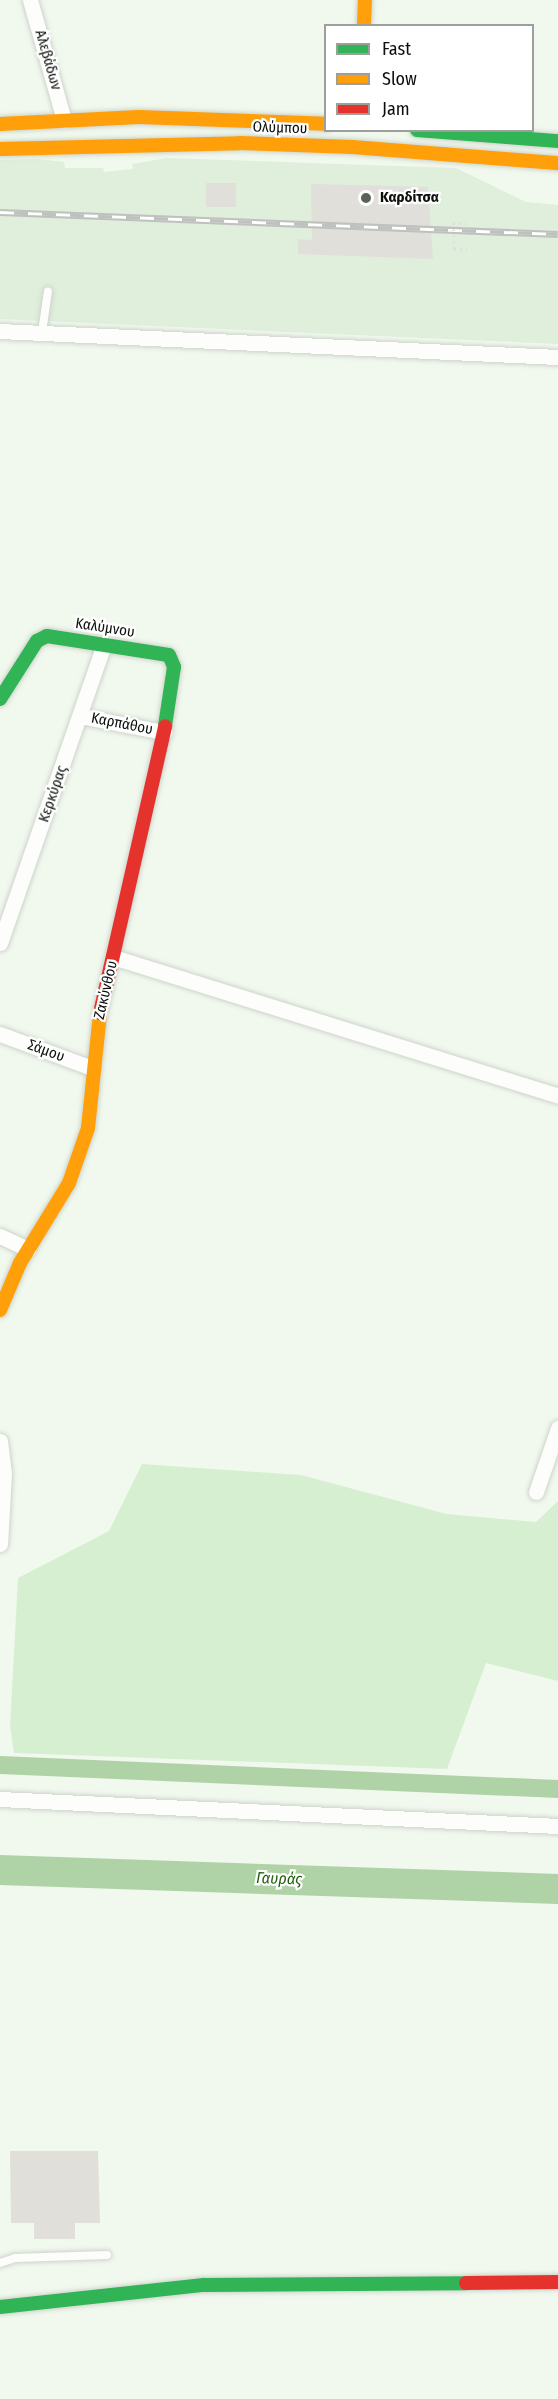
<!DOCTYPE html>
<html>
<head>
<meta charset="utf-8">
<style>
	body { margin:0 }
	#map { position:relative; width:558px; height:2399px; overflow:hidden; background:#f1f9ee; font-family:"Fira Sans Condensed",sans-serif }
	div>[style] { position:absolute }
	.built>* { inset:0; background:#e0eedc }
	.green>* { inset:0; background:#d7efd1 }
	.canal>* { height:18px; margin:-9px; padding:0 9px; transform-origin:9px; border-radius:9px; background:#afd2a7 }
	.river>* { height:30px; margin:-15px; padding:0 15px; transform-origin:15px; border-radius:15px; background:#afd2a7 }
	.building>* { inset:0; background:#e0dfda; transform-origin:0 0 }
	.path>* { height:3px; margin-top:-1.5px; transform-origin:0; background:repeating-linear-gradient(90deg,#dde0dd 0 1.5px,transparent 0 6px) }
	.roads { filter:drop-shadow(0 0 2px #ced4cc) drop-shadow(0 0 2px #ced4cc) }
	.lane>* { height:8px; margin:-4px; padding:0 4px; transform-origin:4px; border-radius:4px; background:#fdfefc }
	.street>* { height:15px; margin:-7.5px; padding:0 7.5px; transform-origin:7.5px; border-radius:7.5px; background:#fdfefc }
	.fast>* { height:14px; margin:-7px; padding:0 7px; transform-origin:7px; border-radius:7px; background:#30b455 }
	.slow>* { height:14px; margin:-7px; padding:0 7px; transform-origin:7px; border-radius:7px; background:#ff9f0a }
	.jam>* { height:14px; margin:-7px; padding:0 7px; transform-origin:7px; border-radius:7px; background:#e5322d }
	.rail>* { height:7px; margin-top:-3.5px; transform-origin:0; background:repeating-linear-gradient(90deg,#fff 0 14px,#bfc1be 0 28px); box-sizing:border-box; border-block:2px solid #bfc1be }
	.path-bridge>* { height:3px; margin-top:-1.5px; transform-origin:0; background:repeating-linear-gradient(90deg,#dde0dd 0 1.5px,transparent 0 6px) }
	.dots>* { width:16px; height:16px; translate:-50% -50%; box-sizing:border-box; border:3px solid #fff; border-radius:50% }
	span { translate:-50% -50%; white-space:nowrap; text-align:center; line-height:1.15; -webkit-text-stroke:4.5px #fff; paint-order:stroke }
	.street-label { font-size:15px; color:#0b100a }
	.poi-label { font-size:15px; color:#0b100a; font-weight:700 }
	.left { translate:0 -50%; text-align:left }
	.water-label { font-size:16px; color:#235f13; font-style:italic }
	.legend { position:absolute; left:324px; top:24px; width:210px; height:108px; box-sizing:border-box; background:#fff; border:2px solid #9d9f9d; margin:0; padding:8px 10px; list-style:none; font-size:18px; color:#0b100a }
	.legend li { display:flex; align-items:center; gap:12px; height:30px }
	.legend b { width:30px; border:2px solid #9d9f9d }
</style>
</head>
<body>
<div id="map">
	<div class="built">
		<div style="clip-path:polygon(167px 158px,456px 168px,526px 202px,558px 205px,558px 344px,0 319px,0 160px,37px 159px,64px 162px,65px 168px,103px 168px,104px 172px,133px 169px,132px 164px)"></div>
	</div>
	<div class="green">
		<div style="clip-path:polygon(142px 1464px,301px 1475px,447px 1514px,536px 1522px,558px 1501px,558px 1681px,486px 1663px,447px 1769px,14px 1753px,10px 1726px,18px 1578px,109px 1531px)"></div>
	</div>
	<div class="canal">
		<div style="left:0;top:1765px;width:559px;rotate:2.46deg"></div>
	</div>
	<div class="river">
		<div style="left:0;top:1870px;width:558px;rotate:1.95deg"></div>
	</div>
	<div class="building">
		<div style="left:206px;top:183px;width:30px;height:24px"></div>
		<div style="clip-path:polygon(311px 184px,428px 187px,433px 259px,298px 254px,298px 239px,312px 240px)"></div>
		<div style="clip-path:polygon(10px 2151px,98px 2151px,100px 2223px,75px 2223px,75px 2239px,34px 2239px,34px 2223px,11px 2223px)"></div>
	</div>
	<div class="path">
		<div style="left:453px;top:223px;width:13px"></div>
		<div style="left:454px;top:249px;width:13px"></div>
	</div>
	<div class="roads">
		<div class="lane">
			<div style="left:42px;top:332px;width:41px;rotate:-81.7deg"></div>
			<div style="left:0;top:2263px;width:16px;rotate:-18deg"></div>
			<div style="left:15px;top:2258px;width:92px;rotate:-1.9deg"></div>
		</div>
		<div class="street">
			<div style="left:30px;top:0;width:125px;rotate:74.2deg"></div>
			<div style="left:0;top:331px;width:559px;rotate:2.67deg"></div>
			<div style="left:80px;top:716px;width:86px;rotate:10.8deg"></div>
			<div style="left:0;top:943px;width:316px;rotate:-70.8deg"></div>
			<div style="left:113px;top:957px;width:466px;rotate:17.3deg"></div>
			<div style="left:0;top:1034px;width:98px;rotate:20.3deg"></div>
			<div style="left:0;top:1236px;width:31px;rotate:25deg"></div>
			<div style="left:0;top:1441px;width:32px;rotate:83deg"></div>
			<div style="left:4px;top:1473px;width:71px;rotate:93.2deg"></div>
			<div style="left:536px;top:1492px;width:68px;rotate:-71deg"></div>
			<div style="left:0;top:1799px;width:559px;rotate:2.77deg"></div>
		</div>
		<div class="fast">
			<div style="left:417px;top:130px;width:141px;rotate:4.5deg"></div>
			<div style="left:0;top:699px;width:69px;rotate:-57.5deg"></div>
			<div style="left:37px;top:641px;width:11px;rotate:-27deg"></div>
			<div style="left:47px;top:636px;width:123px;rotate:8.9deg"></div>
			<div style="left:169px;top:655px;width:13px;rotate:67deg"></div>
			<div style="left:174px;top:667px;width:60px;rotate:98.7deg"></div>
			<div style="left:0;top:2307px;width:205px;rotate:-6.2deg"></div>
			<div style="left:204px;top:2285px;width:262px;rotate:-0.4deg"></div>
		</div>
		<div class="slow">
			<div style="left:364px;top:26px;width:26px;rotate:-88deg"></div>
			<div style="left:0;top:124px;width:139px;rotate:-2.9deg"></div>
			<div style="left:139px;top:117px;width:187px;rotate:2.1deg"></div>
			<div style="left:0;top:149px;width:240px;rotate:-1.4deg"></div>
			<div style="left:240px;top:143px;width:113px;rotate:2deg"></div>
			<div style="left:353px;top:147px;width:206px;rotate:4.5deg"></div>
			<div style="left:0;top:1310px;width:51px;rotate:-66.9deg"></div>
			<div style="left:20px;top:1263px;width:94px;rotate:-58.5deg"></div>
			<div style="left:69px;top:1183px;width:58px;rotate:-70.9deg"></div>
			<div style="left:88px;top:1128px;width:116px;rotate:-84deg"></div>
		</div>
		<div class="jam">
			<div style="left:100px;top:1013px;width:294px;rotate:-77.2deg"></div>
			<div style="left:466px;top:2283px;width:92px;rotate:-0.6deg"></div>
		</div>
	</div>
	<div class="rail">
		<div style="left:0;top:212px;width:558px;rotate:2.26deg"></div>
	</div>
	<div class="path-bridge">
		<div style="left:453px;top:223px;width:26px;rotate:88deg"></div>
	</div>
	<div class="dots">
		<div style="left:366px;top:198px;background:#5c625a"></div>
	</div>
	<div class="street-label">
		<span style="left:48px;top:60px;rotate:74deg">Αλεβάδων</span>
		<span style="left:280px;top:128px;rotate:2deg">Ολύμπου</span>
		<span style="left:105px;top:628px;rotate:9deg">Καλύμνου</span>
		<span style="left:122px;top:724px;rotate:11deg">Καρπάθου</span>
		<span style="left:53px;top:794px;rotate:-71deg">Κερκύρας</span>
		<span style="left:106px;top:990px;rotate:-77deg">Ζακύνθου</span>
		<span style="left:46px;top:1051px;rotate:20deg">Σάμου</span>
	</div>
	<div class="poi-label">
		<span class="left" style="left:380px;top:198px">Καρδίτσα</span>
	</div>
	<div class="water-label">
		<span style="left:279px;top:1879px;rotate:2deg">Γαυράς</span>
	</div>
	<ul class="legend">
	<li><b style="height:8px;background:#30b455"></b>Fast</li>
	<li><b style="height:8px;background:#ff9f0a"></b>Slow</li>
	<li><b style="height:8px;background:#e5322d"></b>Jam</li>
	</ul>
</div>
</body>
</html>
